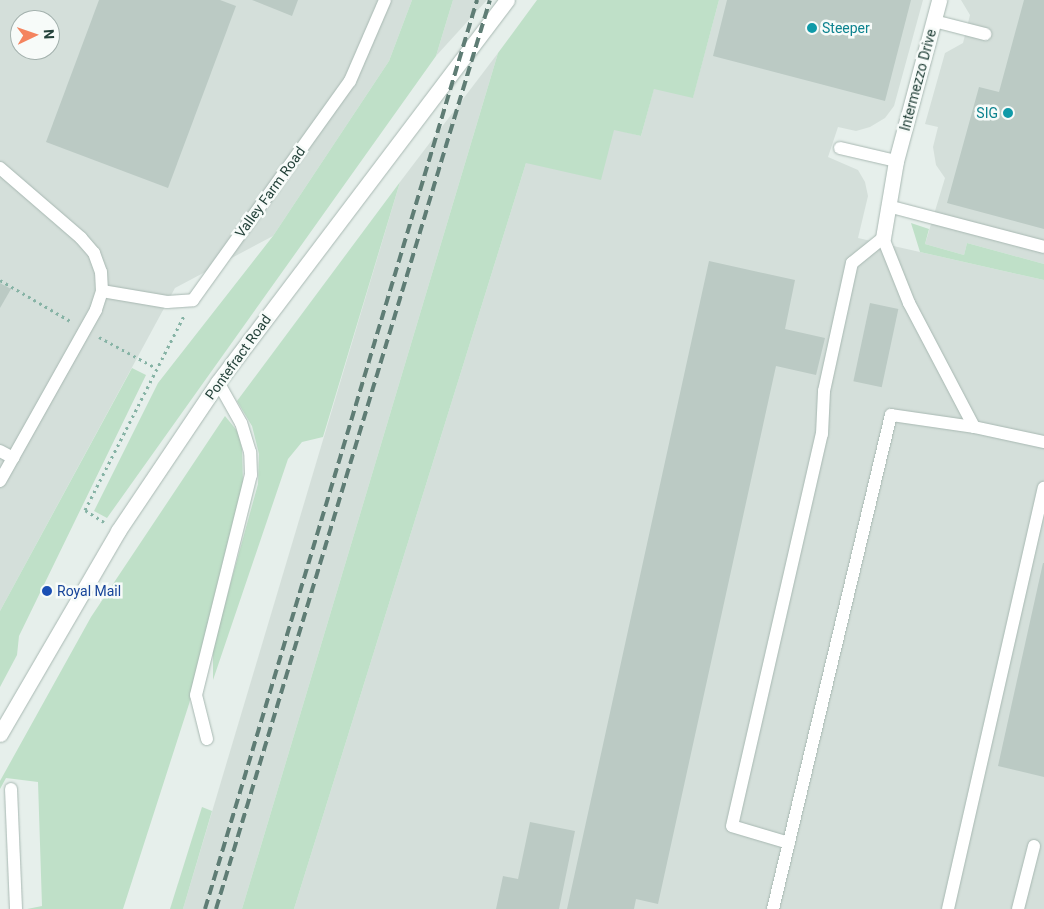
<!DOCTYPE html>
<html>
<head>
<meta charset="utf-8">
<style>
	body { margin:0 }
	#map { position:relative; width:1044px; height:909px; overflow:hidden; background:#e6efeb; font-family:Roboto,sans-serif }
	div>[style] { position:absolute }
	.built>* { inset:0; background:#d4dfda }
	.green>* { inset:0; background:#bfe0c8 }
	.building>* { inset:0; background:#bbcac4; transform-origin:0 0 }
	.path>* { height:3px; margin-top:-1.5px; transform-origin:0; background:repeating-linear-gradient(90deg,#86b3a5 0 2.5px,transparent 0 6.5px) }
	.roads { filter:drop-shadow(0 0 1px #a8b8b2) drop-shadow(0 0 1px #a8b8b2) }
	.service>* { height:12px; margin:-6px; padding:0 6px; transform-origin:6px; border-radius:6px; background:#fff }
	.minor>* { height:15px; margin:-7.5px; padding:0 7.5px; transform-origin:7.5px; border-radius:7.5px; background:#fff }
	.secondary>* { height:15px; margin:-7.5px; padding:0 7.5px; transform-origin:7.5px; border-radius:7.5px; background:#fff }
	.rail>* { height:4px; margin-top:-2px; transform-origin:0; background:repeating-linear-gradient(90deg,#5f7d75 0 10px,transparent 0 15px) }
	.dots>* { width:14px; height:14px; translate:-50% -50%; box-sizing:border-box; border:2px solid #f7fbf9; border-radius:50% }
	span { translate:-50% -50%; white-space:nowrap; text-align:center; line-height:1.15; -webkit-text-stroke:5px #f7fbf9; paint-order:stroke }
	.culture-label { font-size:14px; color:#0d838f }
	.left { translate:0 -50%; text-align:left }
	.right { translate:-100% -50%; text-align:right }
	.street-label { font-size:14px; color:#24423a }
	.transit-label { font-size:14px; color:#164399 }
	.north { position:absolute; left:10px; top:10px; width:50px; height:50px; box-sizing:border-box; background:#f7fbf9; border:1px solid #a3b1ad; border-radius:50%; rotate:87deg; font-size:14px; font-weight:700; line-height:20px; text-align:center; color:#24423a }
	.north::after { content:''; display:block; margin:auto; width:18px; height:22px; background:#f4845f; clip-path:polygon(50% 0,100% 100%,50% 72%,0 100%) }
</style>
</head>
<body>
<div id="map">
	<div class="built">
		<div style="clip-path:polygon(evenodd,0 0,412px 0,389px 61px,273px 236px,175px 288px,0 611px,0 0,20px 20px,50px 20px,50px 50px,20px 50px,20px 20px)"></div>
		<div style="clip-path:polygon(453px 0,487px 0,436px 56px)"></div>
		<div style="clip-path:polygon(719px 0,923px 0,894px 106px,885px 118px,870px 127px,856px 131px,838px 127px,828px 157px,858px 170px,865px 182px,868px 196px,858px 238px,1044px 280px,1044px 909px,294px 909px,526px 163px,614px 129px,641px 136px,654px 88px,693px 97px)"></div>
		<div style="clip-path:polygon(961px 0,1044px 0,1044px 264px,967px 243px,964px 255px,925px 244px,945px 178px,936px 165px,933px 147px,938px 127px,925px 124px,945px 53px,963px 43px,970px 15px)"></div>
		<div style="clip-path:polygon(498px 53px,242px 909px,183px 909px,400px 182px)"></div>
	</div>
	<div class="green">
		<div style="clip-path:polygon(412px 0,453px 0,436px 56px,107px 518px,94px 511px,158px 383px,273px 236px,389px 61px)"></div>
		<div style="clip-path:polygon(537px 0,719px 0,693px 98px,654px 89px,641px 136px,614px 130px,601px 180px,526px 163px,294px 909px,242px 909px,498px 53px)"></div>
		<div style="clip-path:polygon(400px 182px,323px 437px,302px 442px,288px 459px,213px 680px,213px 647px,258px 484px,259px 454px,252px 426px,237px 401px)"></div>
		<div style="clip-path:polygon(911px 223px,929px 229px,925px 244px,964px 255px,967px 243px,1044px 264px,1044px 280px,920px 252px)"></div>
		<div style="clip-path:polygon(132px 368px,146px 375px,19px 636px,17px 655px,0 687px,0 611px)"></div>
		<div style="clip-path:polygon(225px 416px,238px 432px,242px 449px,243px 483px,189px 704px,123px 909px,27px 909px,42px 906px,38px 782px,6px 778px,0 789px,0 781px,91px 617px)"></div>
		<div style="clip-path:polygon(202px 807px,212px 811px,183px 909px,170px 909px)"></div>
	</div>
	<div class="building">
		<div style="clip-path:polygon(99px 0,220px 0,236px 6px,168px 188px,46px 142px)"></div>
		<div style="clip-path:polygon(252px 0,298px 0,292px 16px)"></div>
		<div style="clip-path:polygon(727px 0,911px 0,885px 101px,713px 56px)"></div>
		<div style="clip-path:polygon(1024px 0,1044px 0,1044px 229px,947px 203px,979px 87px,999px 92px)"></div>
		<div style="clip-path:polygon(709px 261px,795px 280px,785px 329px,825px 338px,816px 375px,776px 366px,658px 904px,636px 899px,634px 909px,567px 909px)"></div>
		<div style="clip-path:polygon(0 283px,11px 289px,0 308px)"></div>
		<div style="left:870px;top:303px;width:29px;height:80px;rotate:12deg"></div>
		<div style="clip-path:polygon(1043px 563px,1044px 563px,1044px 777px,998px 766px)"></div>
		<div style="clip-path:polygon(530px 822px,575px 831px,559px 909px,496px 909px,503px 876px,518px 879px)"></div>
	</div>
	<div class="path">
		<div style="left:0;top:280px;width:83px;rotate:30.3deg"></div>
		<div style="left:99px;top:337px;width:65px;rotate:28.5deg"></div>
		<div style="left:104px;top:522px;width:22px;rotate:-148deg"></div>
		<div style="left:85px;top:510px;width:218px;rotate:-63deg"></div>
	</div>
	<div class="roads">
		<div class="service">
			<div style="left:934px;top:21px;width:53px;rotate:14.3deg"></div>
			<div style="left:840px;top:148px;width:57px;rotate:13.1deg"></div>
			<div style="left:0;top:168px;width:107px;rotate:40.8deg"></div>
			<div style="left:81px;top:238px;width:20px;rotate:49deg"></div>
			<div style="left:94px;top:253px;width:20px;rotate:70deg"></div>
			<div style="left:101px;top:272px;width:19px;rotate:87deg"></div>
			<div style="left:102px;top:291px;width:20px;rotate:108deg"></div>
			<div style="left:96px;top:310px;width:196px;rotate:119.3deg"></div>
			<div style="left:888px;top:206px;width:161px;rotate:14.7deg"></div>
			<div style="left:102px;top:291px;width:66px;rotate:9.6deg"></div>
			<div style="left:167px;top:302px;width:26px;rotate:-4deg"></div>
			<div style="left:193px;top:300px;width:269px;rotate:-54.4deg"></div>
			<div style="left:350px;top:81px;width:88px;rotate:-66.6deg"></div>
			<div style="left:0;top:451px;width:15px;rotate:28deg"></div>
			<div style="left:207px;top:739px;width:45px;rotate:-104deg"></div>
			<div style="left:196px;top:695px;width:227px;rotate:-76deg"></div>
			<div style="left:251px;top:475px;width:23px;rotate:-92deg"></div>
			<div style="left:250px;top:452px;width:30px;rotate:-107deg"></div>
			<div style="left:241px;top:423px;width:47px;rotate:-119.3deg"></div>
			<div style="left:11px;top:789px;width:120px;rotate:87.6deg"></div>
			<div style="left:789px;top:843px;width:59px;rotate:-163.4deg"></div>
			<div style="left:732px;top:826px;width:402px;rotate:-77.1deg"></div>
			<div style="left:822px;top:434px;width:43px;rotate:-87.3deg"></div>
			<div style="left:824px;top:391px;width:131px;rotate:-77.7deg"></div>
			<div style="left:852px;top:263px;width:40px;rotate:-39deg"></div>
			<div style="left:883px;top:238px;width:70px;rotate:68.2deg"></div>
			<div style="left:909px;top:303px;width:140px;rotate:62.3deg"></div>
			<div style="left:974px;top:427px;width:72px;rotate:12.1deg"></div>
			<div style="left:773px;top:909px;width:508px;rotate:-76.57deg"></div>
			<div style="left:891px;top:415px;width:84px;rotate:8.2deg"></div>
			<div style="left:948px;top:909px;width:432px;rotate:-77.2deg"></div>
			<div style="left:1018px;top:909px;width:65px;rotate:-75.7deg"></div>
		</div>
		<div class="minor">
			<div style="left:883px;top:238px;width:78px;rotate:-80.4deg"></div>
			<div style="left:896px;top:161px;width:167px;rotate:-75deg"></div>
		</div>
		<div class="secondary">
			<div style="left:0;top:734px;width:235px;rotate:-59.8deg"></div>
			<div style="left:118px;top:531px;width:179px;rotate:-56.1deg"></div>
			<div style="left:218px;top:382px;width:479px;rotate:-52.9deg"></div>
		</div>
	</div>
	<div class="rail">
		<div style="left:205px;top:909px;width:949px;rotate:-73.34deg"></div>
		<div style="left:216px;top:909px;width:949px;rotate:-73.23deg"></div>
	</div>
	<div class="dots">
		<div style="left:812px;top:28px;background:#0f9aa8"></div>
		<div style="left:1008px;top:113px;background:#0f9aa8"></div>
		<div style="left:47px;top:591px;background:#1a4fb4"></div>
	</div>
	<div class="culture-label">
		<span class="left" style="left:822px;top:28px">Steeper</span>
		<span class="right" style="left:998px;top:113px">SIG</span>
	</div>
	<div class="street-label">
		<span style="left:918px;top:80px;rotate:-75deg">Intermezzo Drive</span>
		<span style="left:270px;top:192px;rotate:-54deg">Valley Farm Road</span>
		<span style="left:238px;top:357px;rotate:-54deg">Pontefract Road</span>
	</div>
	<div class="transit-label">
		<span class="left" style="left:57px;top:591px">Royal Mail</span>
	</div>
	<div class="north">N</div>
</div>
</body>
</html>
